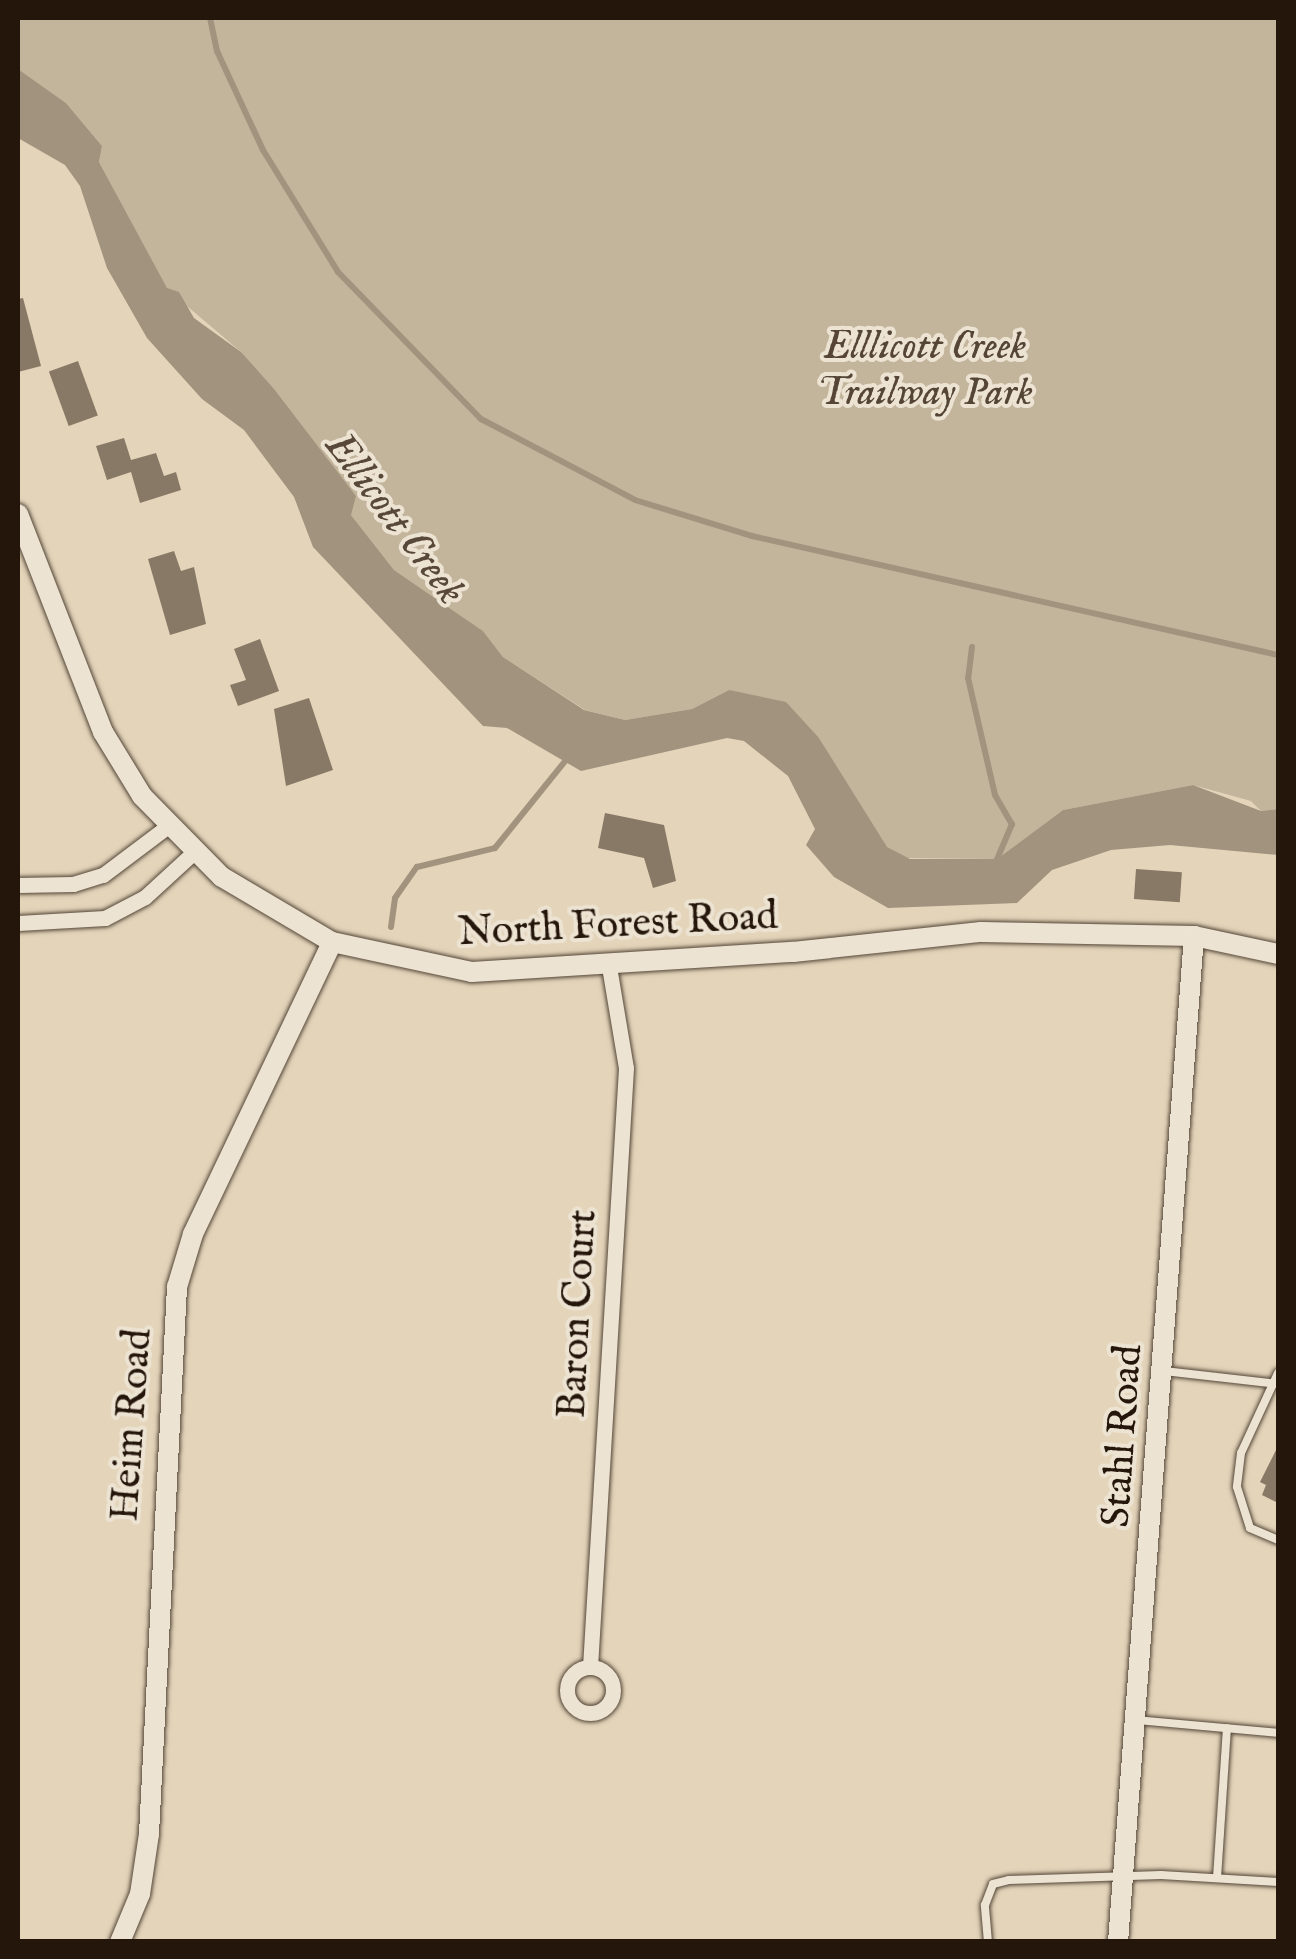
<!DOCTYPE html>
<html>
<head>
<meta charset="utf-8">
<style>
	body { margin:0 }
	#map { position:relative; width:1296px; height:1959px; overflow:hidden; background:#e3d4ba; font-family:"IM FELL English",serif }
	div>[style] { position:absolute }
	.green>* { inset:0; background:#c3b49c }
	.water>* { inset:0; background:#a2937e }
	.stream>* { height:6px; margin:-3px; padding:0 3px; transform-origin:3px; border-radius:3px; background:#a2937e }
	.building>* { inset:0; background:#887966; transform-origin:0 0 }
	.roads { filter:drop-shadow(0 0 2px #544637) drop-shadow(0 0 2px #544637) }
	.service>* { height:8px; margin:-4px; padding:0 4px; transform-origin:4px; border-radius:4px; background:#ede3d2 }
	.minor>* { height:15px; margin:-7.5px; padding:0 7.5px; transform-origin:7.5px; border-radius:7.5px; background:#ede3d2 }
	.minor>.ring { margin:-7.5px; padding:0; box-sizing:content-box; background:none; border:15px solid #ede3d2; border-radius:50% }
	.tertiary>* { height:20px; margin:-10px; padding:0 10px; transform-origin:10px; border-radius:10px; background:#ede3d2 }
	span { translate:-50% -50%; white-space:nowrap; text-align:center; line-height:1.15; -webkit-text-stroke:8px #ede3d2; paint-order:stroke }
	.park-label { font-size:40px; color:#544536; font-style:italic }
	.street-label { font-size:40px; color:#25160b }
	.water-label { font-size:42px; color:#574839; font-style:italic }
	.frame { position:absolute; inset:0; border:20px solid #25160b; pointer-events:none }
</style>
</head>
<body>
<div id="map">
	<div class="green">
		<div style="clip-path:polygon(18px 18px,1278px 18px,1278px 809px,1261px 811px,1251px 801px,1193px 785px,1063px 810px,997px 859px,904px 858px,883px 845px,819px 738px,729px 690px,692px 709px,625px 720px,585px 710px,503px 657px,483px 631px,394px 570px,351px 515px,330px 462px,241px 352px,167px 289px,99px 162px,102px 146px,66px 103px,18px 69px)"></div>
	</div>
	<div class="water">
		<div style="clip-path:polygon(18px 69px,66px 103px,102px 146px,99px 162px,167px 288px,179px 292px,194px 318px,241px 352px,274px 389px,356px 496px,351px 515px,394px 570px,483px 631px,503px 657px,584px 710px,625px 720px,692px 709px,729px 690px,786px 702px,819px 738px,887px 847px,910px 859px,997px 859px,1063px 810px,1193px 785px,1261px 811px,1278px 809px,1278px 855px,1170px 845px,1111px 850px,1052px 870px,1017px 903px,888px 908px,834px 877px,806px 845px,815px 829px,788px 776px,744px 741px,727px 738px,581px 771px,507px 728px,483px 726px,313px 547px,294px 497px,244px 430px,202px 399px,147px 338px,107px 268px,80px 186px,65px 165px,18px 138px)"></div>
	</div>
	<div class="stream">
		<div style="left:210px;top:18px;width:34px;rotate:78deg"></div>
		<div style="left:217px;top:51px;width:109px;rotate:65.1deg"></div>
		<div style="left:263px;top:150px;width:143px;rotate:58.4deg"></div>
		<div style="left:338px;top:272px;width:205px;rotate:45.8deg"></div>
		<div style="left:481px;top:419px;width:174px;rotate:27.7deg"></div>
		<div style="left:635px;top:500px;width:122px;rotate:17.1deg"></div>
		<div style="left:752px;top:536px;width:539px;rotate:12.75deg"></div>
		<div style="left:972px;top:647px;width:31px;rotate:97deg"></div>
		<div style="left:968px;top:678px;width:120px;rotate:77deg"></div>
		<div style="left:995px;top:795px;width:34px;rotate:60deg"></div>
		<div style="left:1012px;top:824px;width:43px;rotate:113deg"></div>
		<div style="left:391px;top:927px;width:29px;rotate:-82deg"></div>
		<div style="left:395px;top:898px;width:38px;rotate:-55deg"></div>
		<div style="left:417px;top:867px;width:80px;rotate:-13.7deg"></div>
		<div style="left:495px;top:848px;width:119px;rotate:-51.1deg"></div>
	</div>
	<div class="building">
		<div style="clip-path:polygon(23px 298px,41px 366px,18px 372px,18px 299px)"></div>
		<div style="left:78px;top:361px;width:58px;height:31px;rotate:70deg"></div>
		<div style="clip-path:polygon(124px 438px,131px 460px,156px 453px,164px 476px,176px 472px,181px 490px,140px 503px,131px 472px,107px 480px,96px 446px)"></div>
		<div style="clip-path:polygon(174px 551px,181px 571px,194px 567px,206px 624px,170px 635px,148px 559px)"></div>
		<div style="clip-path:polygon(260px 639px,279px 691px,238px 706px,230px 685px,246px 680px,234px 649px)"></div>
		<div style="clip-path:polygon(309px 698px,333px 770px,286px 786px,274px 709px)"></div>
		<div style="clip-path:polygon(605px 813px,664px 825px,676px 881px,653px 888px,644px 858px,598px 848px)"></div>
		<div style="left:1136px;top:869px;width:46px;height:30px;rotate:4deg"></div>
		<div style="clip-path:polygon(1278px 1446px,1278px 1503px,1262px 1495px,1266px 1485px,1260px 1482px)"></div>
	</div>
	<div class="roads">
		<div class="service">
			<div style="left:1164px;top:1371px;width:115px;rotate:6.5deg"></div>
			<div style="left:1278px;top:1373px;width:88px;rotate:114.8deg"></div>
			<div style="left:1241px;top:1453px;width:34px;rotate:97deg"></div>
			<div style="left:1237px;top:1487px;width:43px;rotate:72.4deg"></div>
			<div style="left:1250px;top:1528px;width:30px;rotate:23deg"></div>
			<div style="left:1136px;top:1720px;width:143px;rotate:5.2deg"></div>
			<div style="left:1217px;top:1878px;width:150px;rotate:-86.2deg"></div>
			<div style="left:988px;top:1942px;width:37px;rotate:-95deg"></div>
			<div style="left:985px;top:1905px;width:22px;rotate:-69deg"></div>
			<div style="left:993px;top:1884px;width:16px;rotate:-14deg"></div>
			<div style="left:1009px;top:1880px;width:152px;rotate:-1.9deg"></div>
			<div style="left:1161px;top:1875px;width:117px;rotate:3.4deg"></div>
		</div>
		<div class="minor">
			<div style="left:18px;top:885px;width:55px;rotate:-1deg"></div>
			<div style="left:73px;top:884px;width:31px;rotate:-17deg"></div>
			<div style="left:103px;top:875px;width:81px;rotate:-37deg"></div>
			<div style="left:18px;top:923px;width:87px;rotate:-3.3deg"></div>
			<div style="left:105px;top:918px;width:45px;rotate:-27.7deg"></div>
			<div style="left:145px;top:897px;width:67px;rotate:-42.6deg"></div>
			<div style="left:590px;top:1667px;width:600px;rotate:-86.56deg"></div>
			<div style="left:626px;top:1068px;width:103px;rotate:-99.5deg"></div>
			<div class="ring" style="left:567px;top:1667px;width:31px;height:31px"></div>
		</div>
		<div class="tertiary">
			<div style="left:18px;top:514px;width:234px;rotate:68.7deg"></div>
			<div style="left:103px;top:732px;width:75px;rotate:58.6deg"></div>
			<div style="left:142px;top:796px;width:114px;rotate:45.4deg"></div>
			<div style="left:222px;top:877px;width:128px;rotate:30.6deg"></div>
			<div style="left:332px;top:942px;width:143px;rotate:12.1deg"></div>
			<div style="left:472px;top:972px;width:322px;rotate:-3.6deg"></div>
			<div style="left:793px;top:952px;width:189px;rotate:-6.1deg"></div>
			<div style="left:981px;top:932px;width:213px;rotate:1.1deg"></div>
			<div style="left:1194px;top:936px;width:86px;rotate:12.1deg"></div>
			<div style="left:120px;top:1942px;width:52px;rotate:-67.4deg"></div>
			<div style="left:140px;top:1894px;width:61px;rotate:-81.5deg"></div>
			<div style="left:149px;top:1834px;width:548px;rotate:-87.07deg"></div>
			<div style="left:177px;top:1287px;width:55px;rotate:-73.2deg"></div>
			<div style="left:193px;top:1234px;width:323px;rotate:-64.5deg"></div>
			<div style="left:1118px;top:1942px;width:1009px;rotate:-85.68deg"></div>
		</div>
	</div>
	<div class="park-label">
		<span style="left:925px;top:371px">Elllicott Creek<br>Trailway Park</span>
	</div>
	<div class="street-label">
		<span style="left:618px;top:926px;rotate:-3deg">North Forest Road</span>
		<span style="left:579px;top:1314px;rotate:-87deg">Baron Court</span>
		<span style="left:133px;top:1425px;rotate:-86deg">Heim Road</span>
		<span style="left:1124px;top:1436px;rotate:-86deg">Stahl Road</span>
	</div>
	<div class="water-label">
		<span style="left:394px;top:519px;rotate:53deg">Ellicott Creek</span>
	</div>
	<div class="frame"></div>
</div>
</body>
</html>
